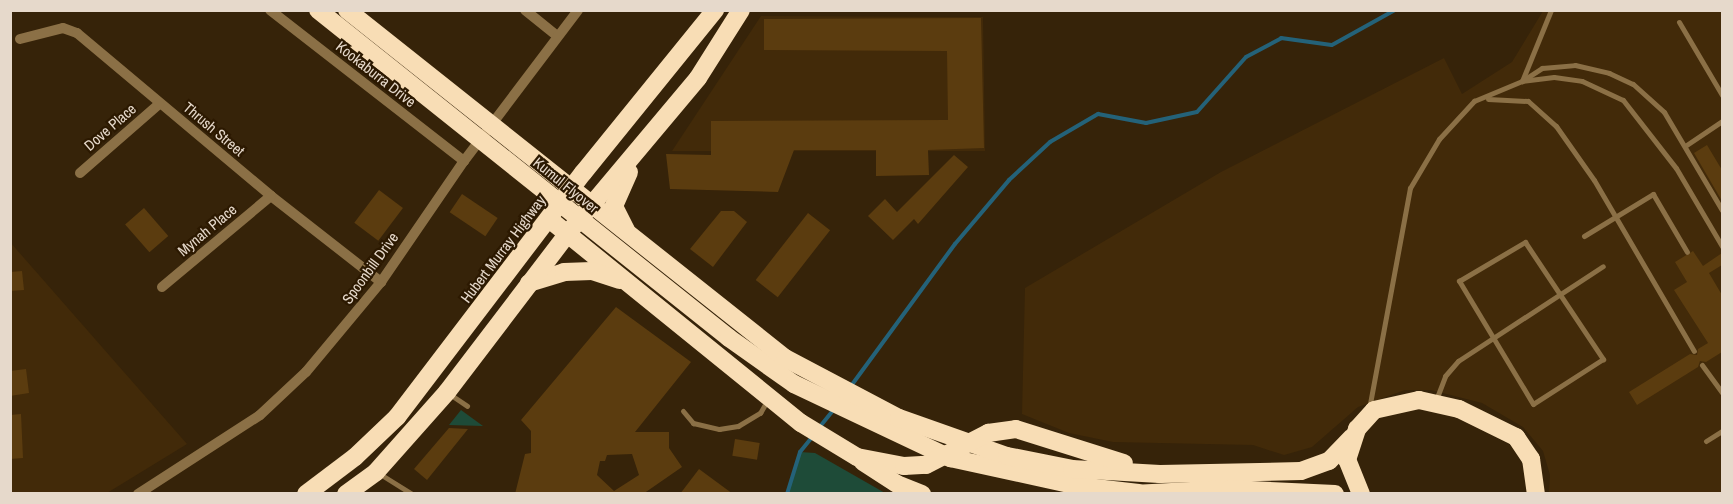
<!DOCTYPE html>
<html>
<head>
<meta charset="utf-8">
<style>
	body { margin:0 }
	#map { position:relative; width:1733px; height:504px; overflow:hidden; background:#362309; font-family:"Archivo Narrow",sans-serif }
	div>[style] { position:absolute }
	.built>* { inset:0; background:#422a09 }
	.green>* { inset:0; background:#1e4b38 }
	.stream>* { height:4px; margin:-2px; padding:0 2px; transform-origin:2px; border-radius:2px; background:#246279 }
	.building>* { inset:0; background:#5b3c0f; transform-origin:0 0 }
	.lane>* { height:5px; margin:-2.5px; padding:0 2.5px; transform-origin:2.5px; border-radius:2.5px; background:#8b7046 }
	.street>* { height:10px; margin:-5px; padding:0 5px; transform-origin:5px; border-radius:5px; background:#8b7046 }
	.highway>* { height:18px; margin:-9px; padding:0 9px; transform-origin:9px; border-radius:9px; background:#f8ddb5 }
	span { translate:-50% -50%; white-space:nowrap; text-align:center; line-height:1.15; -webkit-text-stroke:4.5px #2c1901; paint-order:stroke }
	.street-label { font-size:15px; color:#e6d9cb }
	.frame { position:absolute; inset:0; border:12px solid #e6d9cb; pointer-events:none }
</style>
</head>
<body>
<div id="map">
	<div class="built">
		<div style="clip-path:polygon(1543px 11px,1722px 11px,1722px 493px,1549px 493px,1550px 475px,1543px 451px,1523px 427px,1482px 403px,1431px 390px,1405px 390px,1358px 407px,1312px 447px,1284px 455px,1253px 445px,1113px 442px,1069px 433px,1022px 414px,1025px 288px,1221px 172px,1444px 58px,1462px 94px,1512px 62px)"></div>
		<div style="clip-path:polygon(761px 16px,983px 17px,985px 151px,672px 151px)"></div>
		<div style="clip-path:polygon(10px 242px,187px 444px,107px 493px,11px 493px)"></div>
	</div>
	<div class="green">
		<div style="clip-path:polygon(461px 410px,483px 426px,449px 425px)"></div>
		<div style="clip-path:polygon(800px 452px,815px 453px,885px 493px,787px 493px)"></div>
	</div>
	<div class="stream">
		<div style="left:851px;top:386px;width:176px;rotate:-53.8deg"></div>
		<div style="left:955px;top:244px;width:84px;rotate:-49.8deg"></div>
		<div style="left:1009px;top:180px;width:56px;rotate:-42.8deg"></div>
		<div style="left:1050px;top:142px;width:56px;rotate:-30.3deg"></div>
		<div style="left:1098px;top:114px;width:49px;rotate:10.6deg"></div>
		<div style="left:1146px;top:123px;width:52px;rotate:-12.2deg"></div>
		<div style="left:1197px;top:112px;width:74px;rotate:-48.3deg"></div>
		<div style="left:1246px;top:57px;width:40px;rotate:-28deg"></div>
		<div style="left:1281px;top:38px;width:51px;rotate:7.8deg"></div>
		<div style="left:1332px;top:45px;width:72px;rotate:-29.1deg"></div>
		<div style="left:818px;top:429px;width:26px;rotate:-51deg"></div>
		<div style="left:787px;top:494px;width:44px;rotate:-72.8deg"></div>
		<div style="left:800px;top:452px;width:19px;rotate:-51deg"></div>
	</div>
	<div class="building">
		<div style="clip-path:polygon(981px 18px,984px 148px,928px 150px,929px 175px,876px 176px,876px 150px,794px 150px,778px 192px,670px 189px,666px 154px,711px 155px,711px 121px,948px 120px,947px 51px,764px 50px,764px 19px)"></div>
		<div style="clip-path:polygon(1707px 145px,1722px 170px,1722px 201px,1694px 153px)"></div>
		<div style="clip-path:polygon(954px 155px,968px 167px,918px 224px,914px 219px,893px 240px,868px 216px,885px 199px,897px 212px)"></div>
		<div style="left:379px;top:190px;width:30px;height:41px;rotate:37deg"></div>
		<div style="left:462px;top:194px;width:43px;height:22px;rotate:34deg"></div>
		<div style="left:144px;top:208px;width:37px;height:25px;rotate:49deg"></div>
		<div style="clip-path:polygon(721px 211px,734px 211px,747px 222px,713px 267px,690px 249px)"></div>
		<div style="left:808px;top:213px;width:28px;height:85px;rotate:38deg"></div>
		<div style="clip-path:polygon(1693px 251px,1703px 266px,1722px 253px,1722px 265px,1709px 273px,1722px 295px,1722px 352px,1706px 362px,1700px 361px,1698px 367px,1637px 405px,1629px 392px,1690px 354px,1697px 355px,1698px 349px,1708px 343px,1674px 290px,1687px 282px,1675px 262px)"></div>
		<div style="clip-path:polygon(22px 271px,24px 290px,10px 291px,10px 272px)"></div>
		<div style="clip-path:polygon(evenodd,616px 307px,691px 362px,635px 432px,669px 432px,669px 448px,682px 467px,643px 494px,515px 494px,525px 454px,531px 453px,531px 431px,521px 420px,616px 307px,632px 454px,639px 475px,614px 491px,597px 475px,600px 461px,605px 461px,607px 455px,632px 454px)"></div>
		<div style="clip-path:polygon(26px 369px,29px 393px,10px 396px,10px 371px)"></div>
		<div style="clip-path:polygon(21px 414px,23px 458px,10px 459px,10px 415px)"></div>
		<div style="clip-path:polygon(449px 428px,468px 429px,427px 480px,414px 469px)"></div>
		<div style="left:735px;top:439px;width:25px;height:17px;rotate:9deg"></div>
		<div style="clip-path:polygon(699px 469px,733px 494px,680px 494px)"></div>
	</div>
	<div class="lane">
		<div style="left:1551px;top:10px;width:77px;rotate:112.2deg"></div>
		<div style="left:1522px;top:81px;width:32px;rotate:-7deg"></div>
		<div style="left:1554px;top:77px;width:28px;rotate:8deg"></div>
		<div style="left:1582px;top:81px;width:45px;rotate:24.9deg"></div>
		<div style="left:1623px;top:100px;width:86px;rotate:52.1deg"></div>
		<div style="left:1676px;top:168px;width:91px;rotate:59.5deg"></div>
		<div style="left:1679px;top:22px;width:85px;rotate:59.5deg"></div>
		<div style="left:1488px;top:99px;width:40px;rotate:2.9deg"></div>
		<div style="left:1528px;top:101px;width:38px;rotate:42deg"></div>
		<div style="left:1556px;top:126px;width:66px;rotate:54.9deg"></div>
		<div style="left:1594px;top:180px;width:198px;rotate:59.7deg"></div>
		<div style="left:1685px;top:146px;width:45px;rotate:-34deg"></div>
		<div style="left:1584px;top:236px;width:81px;rotate:-31.3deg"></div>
		<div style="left:1653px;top:194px;width:67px;rotate:59.6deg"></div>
		<div style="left:1525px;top:242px;width:141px;rotate:56.3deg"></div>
		<div style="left:1603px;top:359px;width:83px;rotate:147.3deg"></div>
		<div style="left:1533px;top:404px;width:144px;rotate:-121deg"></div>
		<div style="left:1459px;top:281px;width:77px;rotate:-30.6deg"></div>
		<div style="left:1702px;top:365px;width:34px;rotate:54deg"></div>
		<div style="left:448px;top:393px;width:23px;rotate:34deg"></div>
		<div style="left:1436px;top:400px;width:26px;rotate:-69deg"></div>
		<div style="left:1445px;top:376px;width:20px;rotate:-49deg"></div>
		<div style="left:1458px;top:361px;width:173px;rotate:-33.2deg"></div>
		<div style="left:1369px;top:409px;width:225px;rotate:-79.5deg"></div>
		<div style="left:1410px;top:188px;width:57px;rotate:-59.4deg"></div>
		<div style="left:1439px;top:139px;width:52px;rotate:-47.4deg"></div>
		<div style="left:1474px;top:101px;width:52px;rotate:-22.6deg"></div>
		<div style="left:1522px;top:81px;width:24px;rotate:-33deg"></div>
		<div style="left:1542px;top:68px;width:33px;rotate:-5deg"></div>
		<div style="left:1575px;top:65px;width:35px;rotate:13deg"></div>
		<div style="left:1609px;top:73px;width:26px;rotate:25deg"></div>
		<div style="left:1633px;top:84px;width:42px;rotate:42.1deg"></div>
		<div style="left:1664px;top:112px;width:114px;rotate:59.4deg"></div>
		<div style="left:683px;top:411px;width:16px;rotate:50deg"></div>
		<div style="left:693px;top:423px;width:27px;rotate:13deg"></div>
		<div style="left:719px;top:429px;width:19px;rotate:-9deg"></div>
		<div style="left:738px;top:426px;width:26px;rotate:-31deg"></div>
		<div style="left:760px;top:413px;width:16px;rotate:-60deg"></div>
		<div style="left:1706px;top:441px;width:19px;rotate:-32deg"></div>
		<div style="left:380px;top:474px;width:38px;rotate:32deg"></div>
		<div style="left:1559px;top:494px;width:1px"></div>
	</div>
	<div class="street">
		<div style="left:270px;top:10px;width:246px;rotate:37.9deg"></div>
		<div style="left:525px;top:10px;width:40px;rotate:39deg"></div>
		<div style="left:20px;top:39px;width:44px;rotate:-14.3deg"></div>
		<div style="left:63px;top:28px;width:15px;rotate:20deg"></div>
		<div style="left:77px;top:33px;width:253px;rotate:40deg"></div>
		<div style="left:271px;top:196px;width:140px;rotate:38deg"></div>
		<div style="left:80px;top:173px;width:105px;rotate:-41.1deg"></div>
		<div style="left:162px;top:287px;width:142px;rotate:-39.9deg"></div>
		<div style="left:138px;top:494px;width:145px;rotate:-32.9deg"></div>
		<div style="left:260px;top:415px;width:63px;rotate:-43.1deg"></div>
		<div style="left:306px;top:372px;width:117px;rotate:-50.2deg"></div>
		<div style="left:381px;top:282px;width:147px;rotate:-55.6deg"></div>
		<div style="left:464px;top:161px;width:189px;rotate:-52.9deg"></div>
	</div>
	<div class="highway">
		<div style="left:318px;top:10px;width:526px;rotate:38.59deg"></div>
		<div style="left:729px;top:338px;width:80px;rotate:35.3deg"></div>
		<div style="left:794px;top:384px;width:173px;rotate:25.4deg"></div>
		<div style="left:950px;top:458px;width:131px;rotate:12.3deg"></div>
		<div style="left:1078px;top:486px;width:61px;rotate:6.5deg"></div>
		<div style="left:347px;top:10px;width:559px;rotate:38.47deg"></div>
		<div style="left:785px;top:358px;width:129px;rotate:27.8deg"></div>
		<div style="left:899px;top:418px;width:114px;rotate:19.4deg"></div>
		<div style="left:1007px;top:456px;width:66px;rotate:11.3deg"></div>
		<div style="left:1072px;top:469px;width:88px;rotate:3.3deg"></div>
		<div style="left:1160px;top:474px;width:141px;rotate:-1.2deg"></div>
		<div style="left:1301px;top:471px;width:30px;rotate:-20deg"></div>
		<div style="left:1329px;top:461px;width:33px;rotate:-46deg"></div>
		<div style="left:549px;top:219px;width:324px;rotate:39deg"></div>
		<div style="left:801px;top:423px;width:66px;rotate:31.3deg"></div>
		<div style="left:857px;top:457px;width:48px;rotate:10.8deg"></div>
		<div style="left:904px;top:466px;width:22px;rotate:-3deg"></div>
		<div style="left:926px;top:465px;width:70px;rotate:-27.3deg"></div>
		<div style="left:988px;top:433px;width:28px;rotate:-8deg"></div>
		<div style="left:1016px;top:429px;width:113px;rotate:17.5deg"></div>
		<div style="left:626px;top:230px;width:27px;rotate:-117deg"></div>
		<div style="left:614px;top:206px;width:37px;rotate:-66deg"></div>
		<div style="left:529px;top:283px;width:37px;rotate:-17deg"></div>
		<div style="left:564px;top:272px;width:28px;rotate:-2deg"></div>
		<div style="left:592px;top:271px;width:29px;rotate:18deg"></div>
		<div style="left:863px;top:462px;width:40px;rotate:32.9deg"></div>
		<div style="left:897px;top:484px;width:27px;rotate:22deg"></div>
		<div style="left:306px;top:494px;width:61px;rotate:-37.1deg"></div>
		<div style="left:355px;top:457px;width:58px;rotate:-43.6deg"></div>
		<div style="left:397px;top:417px;width:307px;rotate:-52.7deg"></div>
		<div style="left:583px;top:173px;width:210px;rotate:-51deg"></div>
		<div style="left:346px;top:494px;width:37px;rotate:-36deg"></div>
		<div style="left:376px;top:472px;width:107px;rotate:-48.4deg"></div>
		<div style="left:447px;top:392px;width:200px;rotate:-52.7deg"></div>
		<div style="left:568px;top:233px;width:202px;rotate:-50deg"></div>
		<div style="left:698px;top:78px;width:80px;rotate:-57.7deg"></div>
		<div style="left:1133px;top:494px;width:97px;rotate:-3deg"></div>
		<div style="left:1230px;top:489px;width:105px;rotate:2.7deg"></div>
		<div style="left:1361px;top:494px;width:37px;rotate:-112deg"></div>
		<div style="left:1347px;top:460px;width:33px;rotate:-72deg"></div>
		<div style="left:1357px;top:429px;width:25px;rotate:-48deg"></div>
		<div style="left:1374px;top:410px;width:46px;rotate:-12.5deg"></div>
		<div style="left:1419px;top:400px;width:41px;rotate:12.7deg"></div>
		<div style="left:1459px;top:409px;width:64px;rotate:26.2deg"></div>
		<div style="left:1516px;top:437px;width:27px;rotate:56deg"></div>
		<div style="left:1531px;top:459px;width:35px;rotate:82deg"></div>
	</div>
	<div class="street-label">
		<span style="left:376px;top:74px;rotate:38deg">Kookaburra Drive</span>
		<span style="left:110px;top:127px;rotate:-41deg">Dove Place</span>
		<span style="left:214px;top:129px;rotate:40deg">Thrush Street</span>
		<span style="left:566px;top:185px;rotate:39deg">Kumul Flyover</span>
		<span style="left:207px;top:230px;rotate:-40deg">Mynah Place</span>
		<span style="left:503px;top:249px;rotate:-53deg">Hubert Murray Highway</span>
		<span style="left:370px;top:268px;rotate:-54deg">Spoonbill Drive</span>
	</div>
	<div class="frame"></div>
</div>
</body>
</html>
